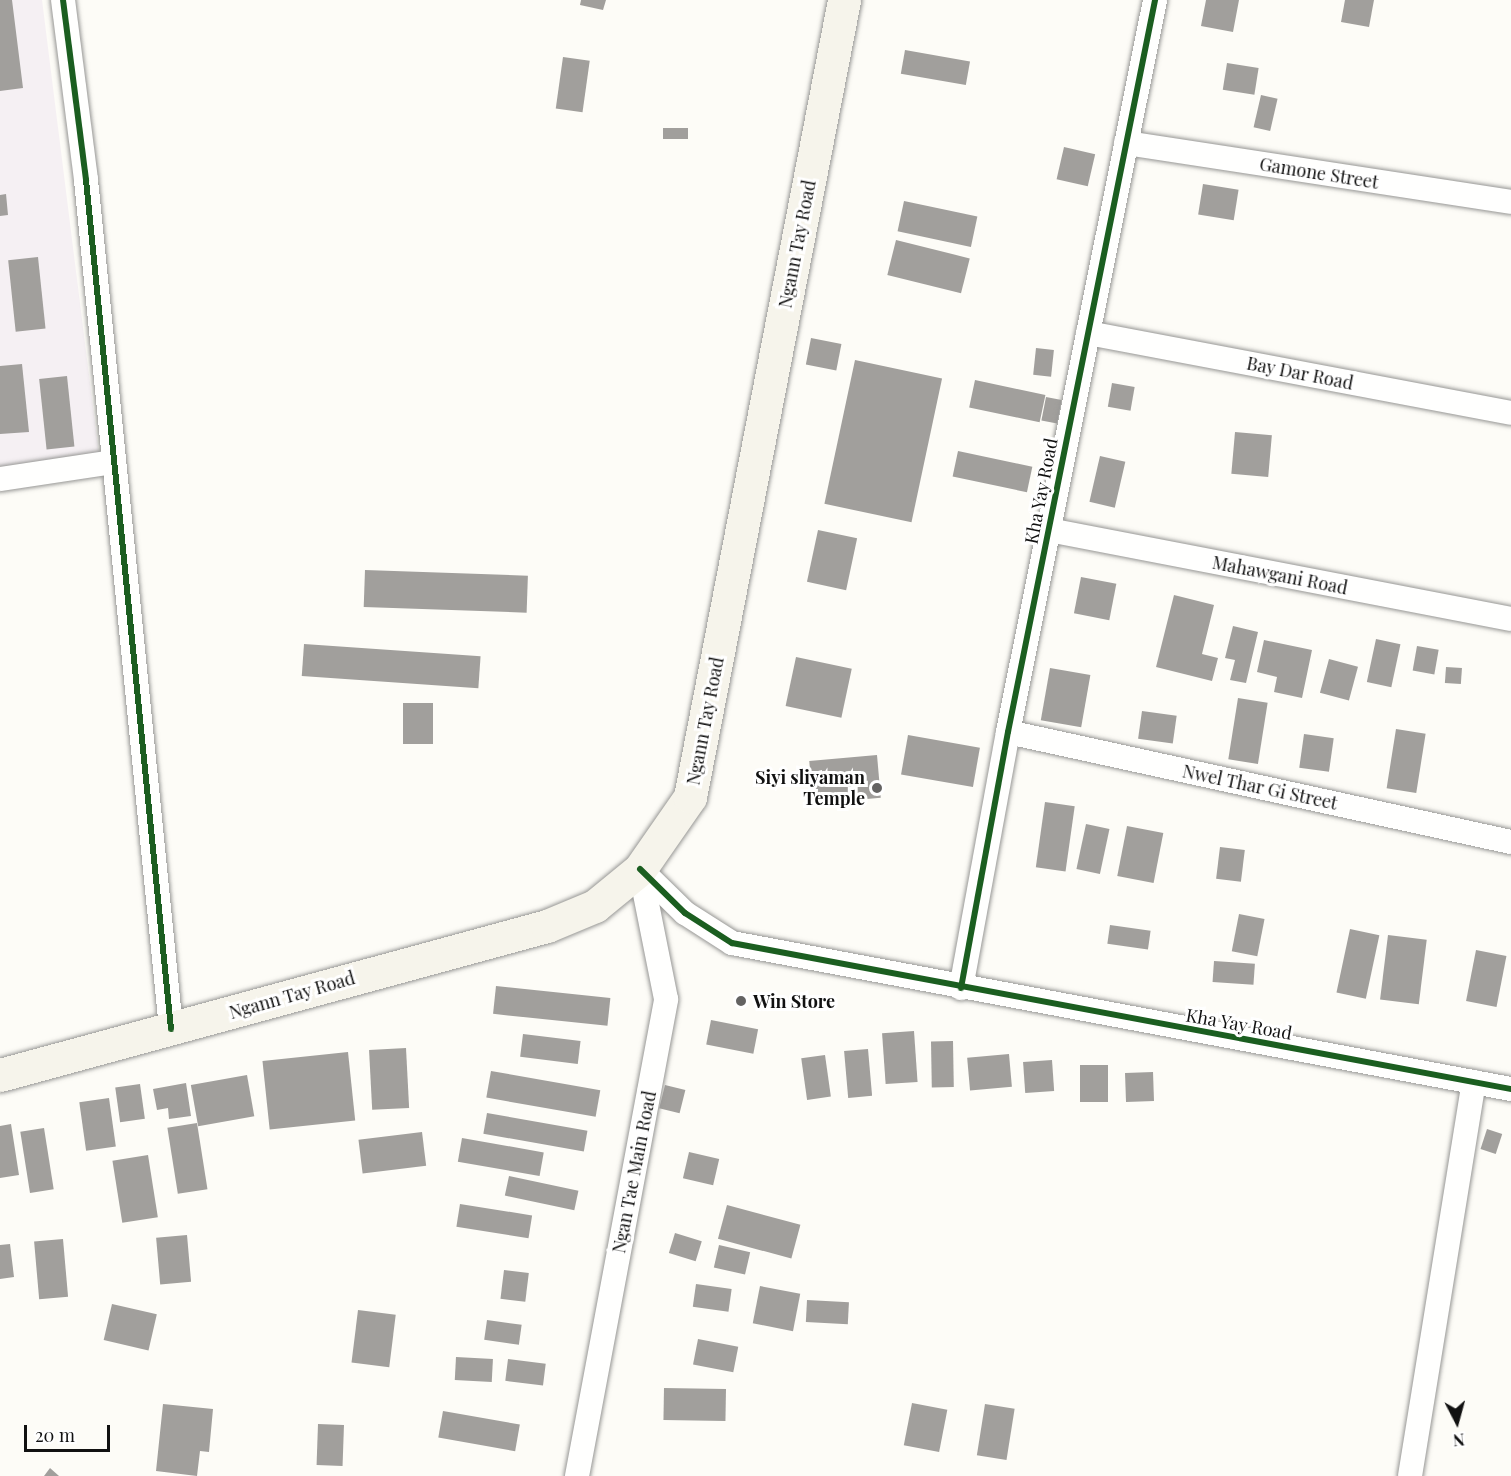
<!DOCTYPE html>
<html>
<head>
<meta charset="utf-8">
<style>
	body { margin:0 }
	#map { position:relative; width:1511px; height:1476px; overflow:hidden; background:#fdfcf7; font-family:"Playfair Display",serif }
	div>[style] { position:absolute }
	.industrial>* { inset:0; background:#f5f0f3 }
	.building>* { inset:0; background:#a19f9c; transform-origin:0 0 }
	.roads { filter:drop-shadow(0 0 2px #979795) drop-shadow(0 0 2px #979795) }
	.minor>* { height:24px; margin:-12px; padding:0 12px; transform-origin:12px; border-radius:12px; background:#fffffe }
	.secondary>* { height:33px; margin:-16.5px; padding:0 16.5px; transform-origin:16.5px; border-radius:16.5px; background:#f6f4eb }
	.cycleway>* { height:6px; margin:-3px; padding:0 3px; transform-origin:3px; border-radius:3px; background:#1b5e20 }
	.dots>* { width:16px; height:16px; translate:-50% -50%; box-sizing:border-box; border:3px solid #fff; border-radius:50% }
	span { translate:-50% -50%; white-space:nowrap; text-align:center; line-height:1.15; -webkit-text-stroke:6px #fff; paint-order:stroke }
	.street-label { font-size:18px; color:#111 }
	.poi-label { font-size:18px; color:#111; font-weight:700 }
	.right { translate:-100% -50%; text-align:right }
	.left { translate:0 -50%; text-align:left }
	.north { position:absolute; left:1427px; top:1392px; width:60px; height:60px; -webkit-text-stroke:4px #fff; paint-order:stroke; rotate:174deg; font-size:16px; font-weight:700; line-height:24px; text-align:center; color:#111 }
	.north::after { content:''; display:block; margin:auto; width:21px; height:27px; background:#111; clip-path:polygon(50% 0,100% 100%,50% 72%,0 100%) }
	.scale { position:absolute; left:24px; top:1425px; width:86px; height:27px; box-sizing:border-box; border:3px solid #111; border-top:0; padding-left:8px; font-size:18px; line-height:21px; white-space:nowrap; color:#111; -webkit-text-stroke:4px #fff; paint-order:stroke }
</style>
</head>
<body>
<div id="map">
	<div class="industrial">
		<div style="clip-path:polygon(0 0,42px 0,99px 455px,0 469px)"></div>
	</div>
	<div class="building">
		<div style="clip-path:polygon(0 0,12px 0,23px 88px,0 91px)"></div>
		<div style="clip-path:polygon(581px 0,606px 0,603px 10px,580px 5px)"></div>
		<div style="clip-path:polygon(1206px 0,1239px 0,1233px 32px,1201px 26px)"></div>
		<div style="clip-path:polygon(1345px 0,1374px 0,1369px 27px,1341px 22px)"></div>
		<div style="left:905px;top:50px;width:66px;height:24px;rotate:10deg"></div>
		<div style="left:563px;top:57px;width:27px;height:52px;rotate:8deg"></div>
		<div style="left:1227px;top:63px;width:32px;height:27px;rotate:9deg"></div>
		<div style="left:1261px;top:95px;width:17px;height:33px;rotate:13deg"></div>
		<div style="left:688px;top:128px;width:11px;height:25px;rotate:90deg"></div>
		<div style="left:1064px;top:147px;width:32px;height:33px;rotate:13deg"></div>
		<div style="left:1203px;top:184px;width:36px;height:31px;rotate:9deg"></div>
		<div style="clip-path:polygon(6px 194px,8px 215px,0 216px,0 195px)"></div>
		<div style="left:904px;top:201px;width:75px;height:31px;rotate:12deg"></div>
		<div style="left:896px;top:240px;width:76px;height:36px;rotate:14deg"></div>
		<div style="left:38px;top:257px;width:72px;height:30px;rotate:84deg"></div>
		<div style="left:811px;top:338px;width:31px;height:27px;rotate:11deg"></div>
		<div style="left:1036px;top:348px;width:18px;height:27px;rotate:6deg"></div>
		<div style="left:855px;top:360px;width:89px;height:147px;rotate:12deg"></div>
		<div style="clip-path:polygon(22px 364px,29px 432px,0 434px,0 366px)"></div>
		<div style="left:67px;top:376px;width:71px;height:28px;rotate:84deg"></div>
		<div style="left:975px;top:380px;width:72px;height:28px;rotate:12deg"></div>
		<div style="left:1112px;top:383px;width:23px;height:24px;rotate:10deg"></div>
		<div style="left:1046px;top:397px;width:16px;height:24px;rotate:11deg"></div>
		<div style="left:1235px;top:432px;width:37px;height:42px;rotate:5deg"></div>
		<div style="left:958px;top:451px;width:76px;height:26px;rotate:12deg"></div>
		<div style="left:1100px;top:456px;width:26px;height:47px;rotate:13deg"></div>
		<div style="left:818px;top:530px;width:40px;height:53px;rotate:12deg"></div>
		<div style="left:365px;top:570px;width:163px;height:37px;rotate:2deg"></div>
		<div style="left:1081px;top:577px;width:36px;height:37px;rotate:11deg"></div>
		<div style="clip-path:polygon(1174px 595px,1214px 605px,1202px 654px,1218px 658px,1212px 681px,1156px 667px)"></div>
		<div style="clip-path:polygon(1233px 626px,1258px 632px,1246px 683px,1230px 680px,1235px 660px,1225px 658px)"></div>
		<div style="left:1376px;top:639px;width:25px;height:44px;rotate:12deg"></div>
		<div style="clip-path:polygon(1264px 640px,1312px 650px,1302px 698px,1274px 692px,1277px 677px,1257px 672px)"></div>
		<div style="left:304px;top:644px;width:177px;height:32px;rotate:4deg"></div>
		<div style="left:1417px;top:646px;width:22px;height:25px;rotate:10deg"></div>
		<div style="left:796px;top:657px;width:57px;height:50px;rotate:12deg"></div>
		<div style="left:1329px;top:659px;width:30px;height:35px;rotate:15deg"></div>
		<div style="left:1446px;top:667px;width:16px;height:16px;rotate:4deg"></div>
		<div style="left:1050px;top:668px;width:41px;height:53px;rotate:10deg"></div>
		<div style="left:1238px;top:698px;width:30px;height:62px;rotate:9deg"></div>
		<div style="left:403px;top:703px;width:30px;height:41px"></div>
		<div style="left:1142px;top:711px;width:35px;height:28px;rotate:8deg"></div>
		<div style="left:1396px;top:729px;width:30px;height:60px;rotate:9deg"></div>
		<div style="left:1304px;top:734px;width:30px;height:34px;rotate:8deg"></div>
		<div style="left:908px;top:735px;width:73px;height:40px;rotate:10deg"></div>
		<div style="left:877px;top:755px;width:43px;height:68px;rotate:85deg"></div>
		<div style="left:1045px;top:802px;width:30px;height:66px;rotate:8deg"></div>
		<div style="left:1086px;top:824px;width:24px;height:46px;rotate:12deg"></div>
		<div style="left:1127px;top:826px;width:37px;height:51px;rotate:11deg"></div>
		<div style="left:1220px;top:847px;width:25px;height:32px;rotate:7deg"></div>
		<div style="left:1239px;top:914px;width:26px;height:38px;rotate:11deg"></div>
		<div style="left:1110px;top:925px;width:41px;height:19px;rotate:8deg"></div>
		<div style="left:1350px;top:929px;width:30px;height:65px;rotate:12deg"></div>
		<div style="left:1388px;top:935px;width:39px;height:65px;rotate:7deg"></div>
		<div style="left:1476px;top:950px;width:31px;height:52px;rotate:11deg"></div>
		<div style="left:1214px;top:961px;width:41px;height:21px;rotate:4deg"></div>
		<div style="left:496px;top:986px;width:115px;height:28px;rotate:6deg"></div>
		<div style="left:711px;top:1020px;width:48px;height:25px;rotate:11deg"></div>
		<div style="left:914px;top:1031px;width:51px;height:32px;rotate:86deg"></div>
		<div style="left:523px;top:1034px;width:58px;height:23px;rotate:7deg"></div>
		<div style="left:953px;top:1041px;width:46px;height:22px;rotate:89deg"></div>
		<div style="left:406px;top:1048px;width:60px;height:37px;rotate:87deg"></div>
		<div style="left:868px;top:1049px;width:47px;height:24px;rotate:85deg"></div>
		<div style="left:348px;top:1052px;width:69px;height:86px;rotate:84deg"></div>
		<div style="left:1009px;top:1054px;width:33px;height:42px;rotate:85deg"></div>
		<div style="left:825px;top:1055px;width:42px;height:24px;rotate:82deg"></div>
		<div style="left:1052px;top:1060px;width:31px;height:29px;rotate:86deg"></div>
		<div style="left:1080px;top:1065px;width:28px;height:37px"></div>
		<div style="left:491px;top:1071px;width:111px;height:27px;rotate:10deg"></div>
		<div style="left:1153px;top:1072px;width:29px;height:28px;rotate:88deg"></div>
		<div style="left:247px;top:1075px;width:42px;height:57px;rotate:80deg"></div>
		<div style="clip-path:polygon(186px 1083px,191px 1116px,169px 1119px,168px 1108px,157px 1110px,153px 1089px)"></div>
		<div style="left:140px;top:1084px;width:35px;height:25px;rotate:82deg"></div>
		<div style="left:665px;top:1085px;width:21px;height:24px;rotate:14deg"></div>
		<div style="left:109px;top:1098px;width:49px;height:30px;rotate:82deg"></div>
		<div style="left:487px;top:1113px;width:102px;height:21px;rotate:10deg"></div>
		<div style="left:197px;top:1123px;width:67px;height:30px;rotate:81deg"></div>
		<div style="clip-path:polygon(11px 1124px,19px 1175px,0 1178px,0 1126px)"></div>
		<div style="left:44px;top:1128px;width:62px;height:24px;rotate:81deg"></div>
		<div style="left:1487px;top:1129px;width:16px;height:21px;rotate:18deg"></div>
		<div style="left:422px;top:1132px;width:34px;height:64px;rotate:83deg"></div>
		<div style="left:462px;top:1138px;width:83px;height:24px;rotate:10deg"></div>
		<div style="left:689px;top:1152px;width:31px;height:27px;rotate:13deg"></div>
		<div style="left:148px;top:1155px;width:63px;height:36px;rotate:81deg"></div>
		<div style="left:509px;top:1176px;width:71px;height:20px;rotate:12deg"></div>
		<div style="left:460px;top:1204px;width:73px;height:23px;rotate:9deg"></div>
		<div style="left:727px;top:1205px;width:76px;height:35px;rotate:15deg"></div>
		<div style="left:675px;top:1233px;width:28px;height:21px;rotate:17deg"></div>
		<div style="left:187px;top:1235px;width:47px;height:31px;rotate:85deg"></div>
		<div style="left:63px;top:1239px;width:58px;height:29px;rotate:85deg"></div>
		<div style="clip-path:polygon(10px 1244px,14px 1277px,0 1279px,0 1245px)"></div>
		<div style="left:719px;top:1245px;width:32px;height:23px;rotate:13deg"></div>
		<div style="left:504px;top:1270px;width:25px;height:29px;rotate:7deg"></div>
		<div style="left:696px;top:1284px;width:36px;height:23px;rotate:8deg"></div>
		<div style="left:760px;top:1286px;width:41px;height:38px;rotate:11deg"></div>
		<div style="left:807px;top:1300px;width:42px;height:22px;rotate:3deg"></div>
		<div style="left:112px;top:1304px;width:46px;height:37px;rotate:13deg"></div>
		<div style="left:358px;top:1310px;width:38px;height:53px;rotate:7deg"></div>
		<div style="left:487px;top:1320px;width:35px;height:20px;rotate:8deg"></div>
		<div style="left:698px;top:1339px;width:41px;height:26px;rotate:11deg"></div>
		<div style="left:456px;top:1357px;width:37px;height:23px;rotate:3deg"></div>
		<div style="left:508px;top:1359px;width:38px;height:22px;rotate:7deg"></div>
		<div style="left:664px;top:1388px;width:62px;height:32px;rotate:1deg"></div>
		<div style="left:912px;top:1403px;width:36px;height:43px;rotate:11deg"></div>
		<div style="clip-path:polygon(163px 1404px,213px 1409px,209px 1452px,200px 1451px,197px 1476px,156px 1471px)"></div>
		<div style="left:985px;top:1404px;width:30px;height:52px;rotate:9deg"></div>
		<div style="left:443px;top:1411px;width:78px;height:27px;rotate:10deg"></div>
		<div style="left:318px;top:1424px;width:26px;height:41px;rotate:2deg"></div>
		<div style="clip-path:polygon(50px 1468px,59px 1476px,44px 1476px)"></div>
	</div>
	<div class="roads">
		<div class="minor">
			<div style="left:63px;top:0;width:181px;rotate:82.7deg"></div>
			<div style="left:86px;top:180px;width:853px;rotate:84.28deg"></div>
			<div style="left:1126px;top:143px;width:389px;rotate:8.7deg"></div>
			<div style="left:1088px;top:333px;width:430px;rotate:10.7deg"></div>
			<div style="left:0;top:479px;width:115px;rotate:-8.5deg"></div>
			<div style="left:1049px;top:530px;width:470px;rotate:10.9deg"></div>
			<div style="left:1008px;top:732px;width:515px;rotate:12.34deg"></div>
			<div style="left:640px;top:869px;width:63px;rotate:44.4deg"></div>
			<div style="left:685px;top:913px;width:56px;rotate:32.6deg"></div>
			<div style="left:732px;top:943px;width:793px;rotate:10.62deg"></div>
			<div style="left:961px;top:988px;width:260px;rotate:-79.6deg"></div>
			<div style="left:1008px;top:732px;width:747px;rotate:-78.64deg"></div>
			<div style="left:577px;top:1476px;width:485px;rotate:-79.4deg"></div>
			<div style="left:666px;top:999px;width:133px;rotate:-101.3deg"></div>
			<div style="left:1410px;top:1476px;width:399px;rotate:-80.8deg"></div>
		</div>
		<div class="secondary">
			<div style="left:0;top:1075px;width:567px;rotate:-15.24deg"></div>
			<div style="left:547px;top:926px;width:52px;rotate:-22.6deg"></div>
			<div style="left:595px;top:906px;width:58px;rotate:-39.4deg"></div>
			<div style="left:640px;top:869px;width:88px;rotate:-55.2deg"></div>
			<div style="left:690px;top:797px;width:812px;rotate:-79.06deg"></div>
		</div>
	</div>
	<div class="cycleway">
		<div style="left:63px;top:0;width:181px;rotate:82.7deg"></div>
		<div style="left:86px;top:180px;width:853px;rotate:84.28deg"></div>
		<div style="left:640px;top:869px;width:63px;rotate:44.4deg"></div>
		<div style="left:685px;top:913px;width:56px;rotate:32.6deg"></div>
		<div style="left:732px;top:943px;width:793px;rotate:10.62deg"></div>
		<div style="left:961px;top:988px;width:260px;rotate:-79.6deg"></div>
		<div style="left:1008px;top:732px;width:747px;rotate:-78.64deg"></div>
	</div>
	<div class="dots">
		<div style="left:877px;top:788px;background:#646362"></div>
		<div style="left:741px;top:1001px;background:#646362"></div>
	</div>
	<div class="street-label">
		<span style="left:1319px;top:173px;rotate:9deg">Gamone Street</span>
		<span style="left:797px;top:244px;rotate:-79deg">Ngann Tay Road</span>
		<span style="left:1300px;top:373px;rotate:11deg">Bay Dar Road</span>
		<span style="left:1041px;top:491px;rotate:-79deg">Kha Yay Road</span>
		<span style="left:1280px;top:575px;rotate:11deg">Mahawgani Road</span>
		<span style="left:705px;top:721px;rotate:-79deg">Ngann Tay Road</span>
		<span style="left:1260px;top:787px;rotate:12deg">Nwel Thar Gi Street</span>
		<span style="left:292px;top:995px;rotate:-16deg">Ngann Tay Road</span>
		<span style="left:1239px;top:1024px;rotate:10deg">Kha Yay Road</span>
		<span style="left:634px;top:1172px;rotate:-79deg">Ngan Tae Main Road</span>
	</div>
	<div class="poi-label">
		<span class="right" style="left:865px;top:788px">Siyi sliyaman<br>Temple</span>
		<span class="left" style="left:753px;top:1001px">Win Store</span>
	</div>
	<div class="north">N</div>
	<div class="scale">20 m</div>
</div>
</body>
</html>
